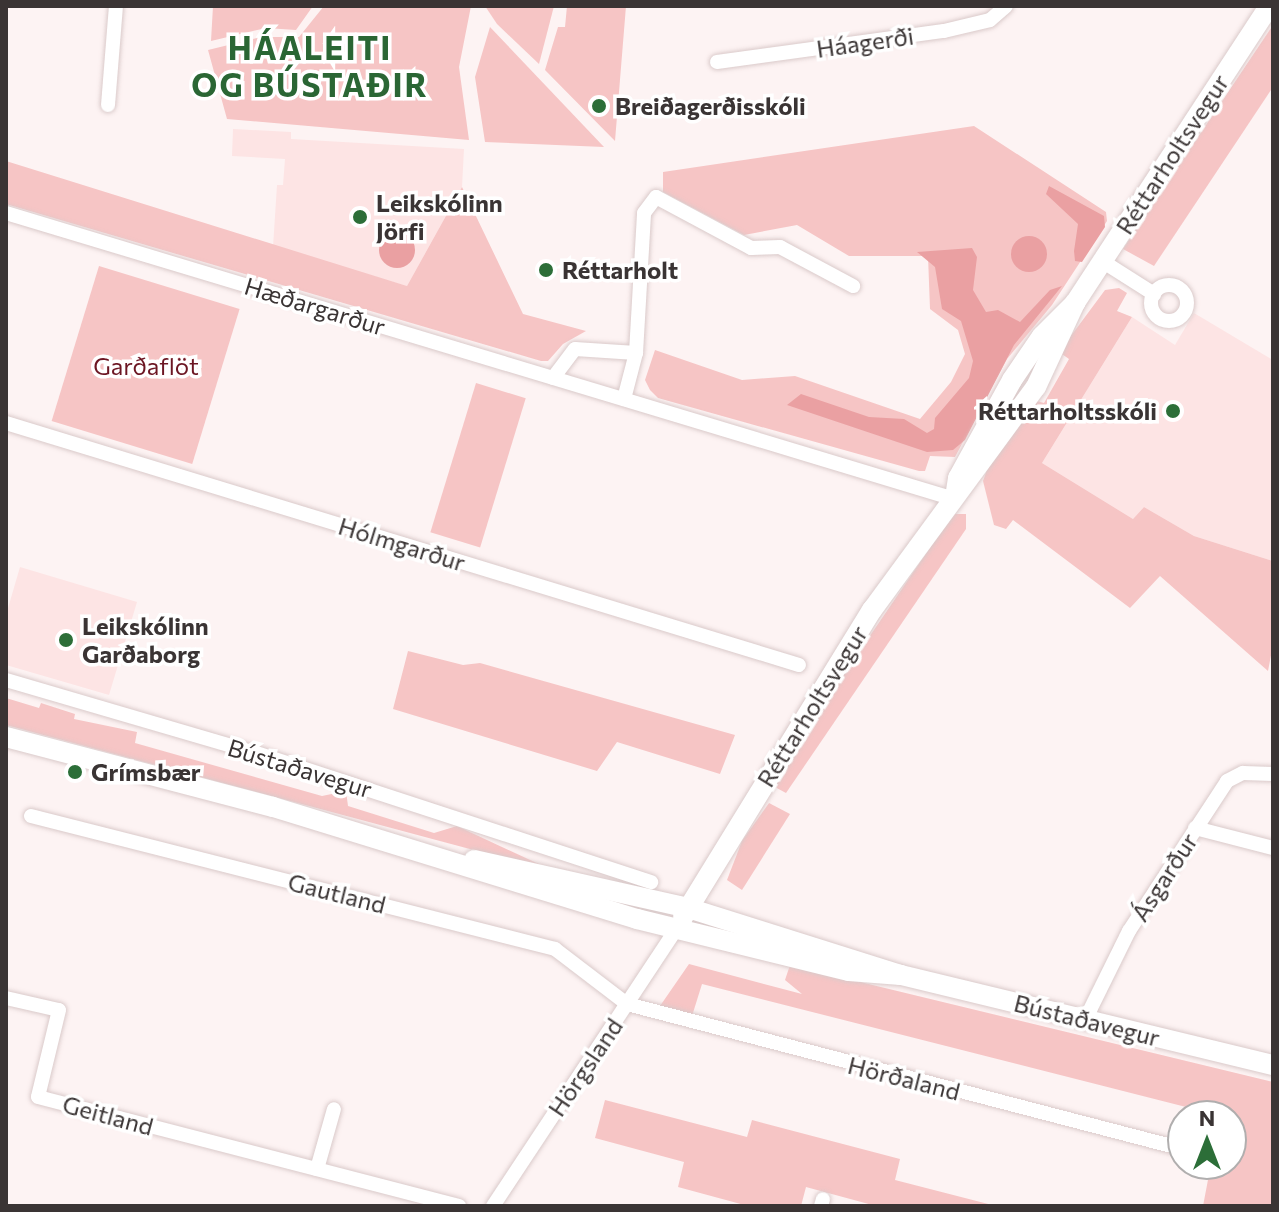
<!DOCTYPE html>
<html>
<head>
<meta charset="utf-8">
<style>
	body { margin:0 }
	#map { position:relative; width:1279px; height:1212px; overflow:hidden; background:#fdf3f3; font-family:Commissioner,sans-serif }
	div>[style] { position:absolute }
	.built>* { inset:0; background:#fde4e4 }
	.green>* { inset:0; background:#f6c5c5; transform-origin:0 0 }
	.forest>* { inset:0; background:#eaa0a2 }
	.round { border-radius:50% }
	.roads { filter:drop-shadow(0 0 2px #dacaca) drop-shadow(0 0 2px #dacaca) }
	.street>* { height:14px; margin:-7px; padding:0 7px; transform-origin:7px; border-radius:7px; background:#fff }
	.street>.ring { margin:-7px; padding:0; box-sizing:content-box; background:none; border:14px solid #fff; border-radius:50% }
	.secondary>* { height:20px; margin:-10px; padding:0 10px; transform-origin:10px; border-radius:10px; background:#fff }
	.dots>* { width:22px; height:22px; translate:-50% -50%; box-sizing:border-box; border:4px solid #fff; border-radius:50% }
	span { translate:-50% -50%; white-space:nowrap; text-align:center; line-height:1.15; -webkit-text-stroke:7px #fff; paint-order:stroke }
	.street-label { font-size:24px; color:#3a3434 }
	.poi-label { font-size:24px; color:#3a3434; font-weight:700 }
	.left { translate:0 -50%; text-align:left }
	.right { translate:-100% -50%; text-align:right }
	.park-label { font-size:24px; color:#6c1623 }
	.district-label { font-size:32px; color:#2a6634; font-weight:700; letter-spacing:2px }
	.frame { position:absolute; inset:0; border:8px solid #3a3434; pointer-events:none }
	.north { position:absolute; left:1167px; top:1100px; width:80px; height:80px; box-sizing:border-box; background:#fff; border:2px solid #b0aeae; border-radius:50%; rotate:0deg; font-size:22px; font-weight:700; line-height:32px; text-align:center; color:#3a3434 }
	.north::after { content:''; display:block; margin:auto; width:28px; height:36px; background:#2c6e38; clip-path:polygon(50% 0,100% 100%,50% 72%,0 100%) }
</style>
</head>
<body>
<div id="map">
	<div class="built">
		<div style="clip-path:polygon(233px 129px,291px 132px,291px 139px,464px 149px,462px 187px,407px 286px,273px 247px,277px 185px,283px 185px,285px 159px,232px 156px)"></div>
		<div style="clip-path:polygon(1194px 313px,1273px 360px,1273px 561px,1194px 536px,1144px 507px,1133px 519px,1042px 463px,1132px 317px,1175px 345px)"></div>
		<div style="clip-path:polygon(20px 567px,137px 602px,109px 695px,6px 665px,6px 615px)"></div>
	</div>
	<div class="green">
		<div style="clip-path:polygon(213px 6px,313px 6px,296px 30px,266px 28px,211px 41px)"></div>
		<div style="clip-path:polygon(324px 6px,471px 6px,459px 67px,469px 140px,227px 119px,208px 50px,261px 37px,299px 37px)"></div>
		<div style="clip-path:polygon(485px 6px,554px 6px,539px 64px,497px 24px)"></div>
		<div style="clip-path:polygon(567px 6px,626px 6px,615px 141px,545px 70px,558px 27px,565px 27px)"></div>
		<div style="clip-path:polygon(1273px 25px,1273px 87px,1154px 266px,1123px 249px)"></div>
		<div style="clip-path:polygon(490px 27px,604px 147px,485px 142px,475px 77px)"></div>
		<div style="clip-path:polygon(974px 126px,1106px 212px,1107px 221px,1052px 305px,1007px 359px,955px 457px,930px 456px,925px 471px,919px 471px,658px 398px,650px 390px,645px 380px,655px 350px,742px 380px,795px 376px,920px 419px,951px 382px,965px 354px,958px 330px,930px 309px,928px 256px,849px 256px,797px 225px,744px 235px,663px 192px,663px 172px)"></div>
		<div style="clip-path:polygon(6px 161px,407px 286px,462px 187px,523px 314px,586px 331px,563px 344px,548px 361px,541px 361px,6px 204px)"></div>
		<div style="left:99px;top:266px;width:147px;height:162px;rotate:17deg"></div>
		<div style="clip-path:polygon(1119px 288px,1127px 293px,1117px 311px,1132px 317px,1042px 463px,1133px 519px,1144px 507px,1194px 536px,1273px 561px,1273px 645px,1268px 671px,1160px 576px,1130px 608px,1013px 520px,1006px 529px,994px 525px,983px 481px,987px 470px,1037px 401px,1044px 403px,1069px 359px,1059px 352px,1105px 290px)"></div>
		<div style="left:476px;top:383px;width:52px;height:156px;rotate:17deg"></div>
		<div style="clip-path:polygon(953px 514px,966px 514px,966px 529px,786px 793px,773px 786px,775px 775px)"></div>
		<div style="clip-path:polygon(408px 651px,463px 665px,480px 663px,735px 735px,720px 774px,617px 742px,597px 771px,393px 709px)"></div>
		<div style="clip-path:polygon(6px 698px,39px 708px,41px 703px,75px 714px,74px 719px,137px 732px,135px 743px,322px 796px,346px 791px,348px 806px,434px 833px,457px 826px,556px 872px,6px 725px)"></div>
		<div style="clip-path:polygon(769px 803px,790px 814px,742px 890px,727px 880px,742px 841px)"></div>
		<div style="clip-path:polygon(689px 964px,802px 994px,785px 980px,790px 965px,1273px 1082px,1273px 1206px,1203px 1206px,1211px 1164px,1231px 1164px,1231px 1116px,1184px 1116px,1186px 1107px,702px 984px,692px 1016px,660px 1006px)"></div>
		<div style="clip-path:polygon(605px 1100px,747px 1137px,752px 1120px,900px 1159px,895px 1180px,996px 1206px,876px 1206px,806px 1187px,801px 1206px,748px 1206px,678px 1187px,684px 1162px,595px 1138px)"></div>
	</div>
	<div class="forest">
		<div style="clip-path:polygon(1049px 186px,1104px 216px,1105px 227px,1082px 262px,1075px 261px,1074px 251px,1078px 224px,1046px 194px)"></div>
		<div class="round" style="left:379px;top:232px;width:36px;height:36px"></div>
		<div class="round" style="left:1011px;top:236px;width:36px;height:36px"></div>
		<div style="clip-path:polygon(972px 248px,977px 257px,973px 290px,986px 312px,998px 310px,1020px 322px,1050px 290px,1062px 286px,1014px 345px,965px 440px,953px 450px,927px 452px,787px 405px,801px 394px,869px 417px,904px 419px,927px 433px,934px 429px,935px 418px,969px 378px,973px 361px,961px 321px,942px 309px,935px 267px,917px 252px)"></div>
	</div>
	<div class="roads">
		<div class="street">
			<div style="left:717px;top:62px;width:229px;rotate:-7.8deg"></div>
			<div style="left:944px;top:31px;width:47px;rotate:-13.4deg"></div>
			<div style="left:990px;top:20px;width:21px;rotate:-41deg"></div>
			<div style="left:108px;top:105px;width:99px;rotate:-85.4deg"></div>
			<div style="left:6px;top:213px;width:987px;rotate:16.78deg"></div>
			<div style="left:1102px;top:261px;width:62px;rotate:32.4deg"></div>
			<div class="ring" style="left:1151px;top:285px;width:22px;height:22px"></div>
			<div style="left:553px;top:378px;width:36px;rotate:-53deg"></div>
			<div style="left:575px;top:349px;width:61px;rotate:3.8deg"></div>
			<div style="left:624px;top:399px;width:48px;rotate:-75.4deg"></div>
			<div style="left:636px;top:353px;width:140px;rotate:-86.7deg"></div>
			<div style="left:644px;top:213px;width:20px;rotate:-53deg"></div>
			<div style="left:656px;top:197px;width:108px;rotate:28.2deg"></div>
			<div style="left:751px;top:248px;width:29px;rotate:-2deg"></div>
			<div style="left:780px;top:247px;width:83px;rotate:28.1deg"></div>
			<div style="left:6px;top:423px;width:829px;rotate:16.97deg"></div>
			<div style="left:6px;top:680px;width:257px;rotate:16.3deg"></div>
			<div style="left:253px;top:752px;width:419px;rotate:18.1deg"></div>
			<div style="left:31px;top:816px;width:541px;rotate:14.24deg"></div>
			<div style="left:555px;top:949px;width:91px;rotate:37.4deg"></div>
			<div style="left:627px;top:1004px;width:575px;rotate:14.62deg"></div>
			<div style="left:1195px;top:828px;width:81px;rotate:14.4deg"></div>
			<div style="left:6px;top:998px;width:54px;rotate:12.8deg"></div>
			<div style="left:59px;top:1010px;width:89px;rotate:103.6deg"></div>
			<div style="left:38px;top:1097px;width:435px;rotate:14.5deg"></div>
			<div style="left:1085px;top:1020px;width:99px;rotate:-63.7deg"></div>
			<div style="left:1129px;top:931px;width:179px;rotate:-56.8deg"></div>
			<div style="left:1227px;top:781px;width:18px;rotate:-27deg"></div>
			<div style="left:1243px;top:773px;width:30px;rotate:2deg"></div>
			<div style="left:317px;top:1169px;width:62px;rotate:-74.2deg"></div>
			<div style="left:493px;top:1206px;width:333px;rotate:-56.5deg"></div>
			<div style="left:821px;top:1206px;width:7px;rotate:-74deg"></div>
		</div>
		<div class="secondary">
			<div style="left:956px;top:491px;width:13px;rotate:-81deg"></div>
			<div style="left:958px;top:478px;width:112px;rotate:-61.1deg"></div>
			<div style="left:1012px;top:380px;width:53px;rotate:-55.7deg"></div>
			<div style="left:1042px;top:336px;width:47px;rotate:-45deg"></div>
			<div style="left:1075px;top:303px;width:355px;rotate:-56.8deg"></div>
			<div style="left:6px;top:737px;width:276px;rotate:14.7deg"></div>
			<div style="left:273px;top:807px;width:381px;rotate:17.1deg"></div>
			<div style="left:637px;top:919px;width:218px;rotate:13.8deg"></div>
			<div style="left:849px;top:971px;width:52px;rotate:4.4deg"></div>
			<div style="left:474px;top:860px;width:219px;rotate:12.6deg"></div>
			<div style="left:688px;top:908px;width:223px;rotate:17.5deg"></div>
			<div style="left:901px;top:975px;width:383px;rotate:13.6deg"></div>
			<div style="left:683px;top:917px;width:361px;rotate:-58.4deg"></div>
			<div style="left:872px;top:610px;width:277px;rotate:-53.7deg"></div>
			<div style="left:1036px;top:387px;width:93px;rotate:-65.1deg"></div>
		</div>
	</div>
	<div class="dots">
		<div style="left:599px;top:106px;background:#2c6e38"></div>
		<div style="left:360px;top:217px;background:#2c6e38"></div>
		<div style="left:546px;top:270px;background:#2c6e38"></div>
		<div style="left:1173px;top:411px;background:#2c6e38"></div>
		<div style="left:66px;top:640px;background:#2c6e38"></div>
		<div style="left:75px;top:772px;background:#2c6e38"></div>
	</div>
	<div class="street-label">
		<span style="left:865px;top:42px;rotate:-8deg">Háagerði</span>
		<span style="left:1172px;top:154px;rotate:-57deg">Réttarholtsvegur</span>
		<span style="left:315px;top:306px;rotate:17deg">Hæðargarður</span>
		<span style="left:402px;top:544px;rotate:17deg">Hólmgarður</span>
		<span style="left:812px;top:706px;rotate:-58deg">Réttarholtsvegur</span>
		<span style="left:300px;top:768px;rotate:17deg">Bústaðavegur</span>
		<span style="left:1164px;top:877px;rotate:-57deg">Ásgarður</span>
		<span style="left:337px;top:893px;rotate:14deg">Gautland</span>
		<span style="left:1087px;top:1020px;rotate:14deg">Bústaðavegur</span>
		<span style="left:585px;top:1067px;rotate:-56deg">Hörgsland</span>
		<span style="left:904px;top:1078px;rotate:14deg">Hörðaland</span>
		<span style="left:108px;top:1115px;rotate:15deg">Geitland</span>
	</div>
	<div class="poi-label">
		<span class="left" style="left:615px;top:106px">Breiðagerðisskóli</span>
		<span class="left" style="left:376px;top:217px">Leikskólinn<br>Jörfi</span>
		<span class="left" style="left:562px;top:270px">Réttarholt</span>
		<span class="right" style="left:1157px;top:411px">Réttarholtsskóli</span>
		<span class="left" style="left:82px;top:640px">Leikskólinn<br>Garðaborg</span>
		<span class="left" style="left:91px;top:772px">Grímsbær</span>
	</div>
	<div class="park-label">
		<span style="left:146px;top:366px">Garðaflöt</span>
	</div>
	<div class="district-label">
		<span style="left:310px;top:66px">HÁALEITI<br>OG BÚSTAÐIR</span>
	</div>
	<div class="frame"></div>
	<div class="north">N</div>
</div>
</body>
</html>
